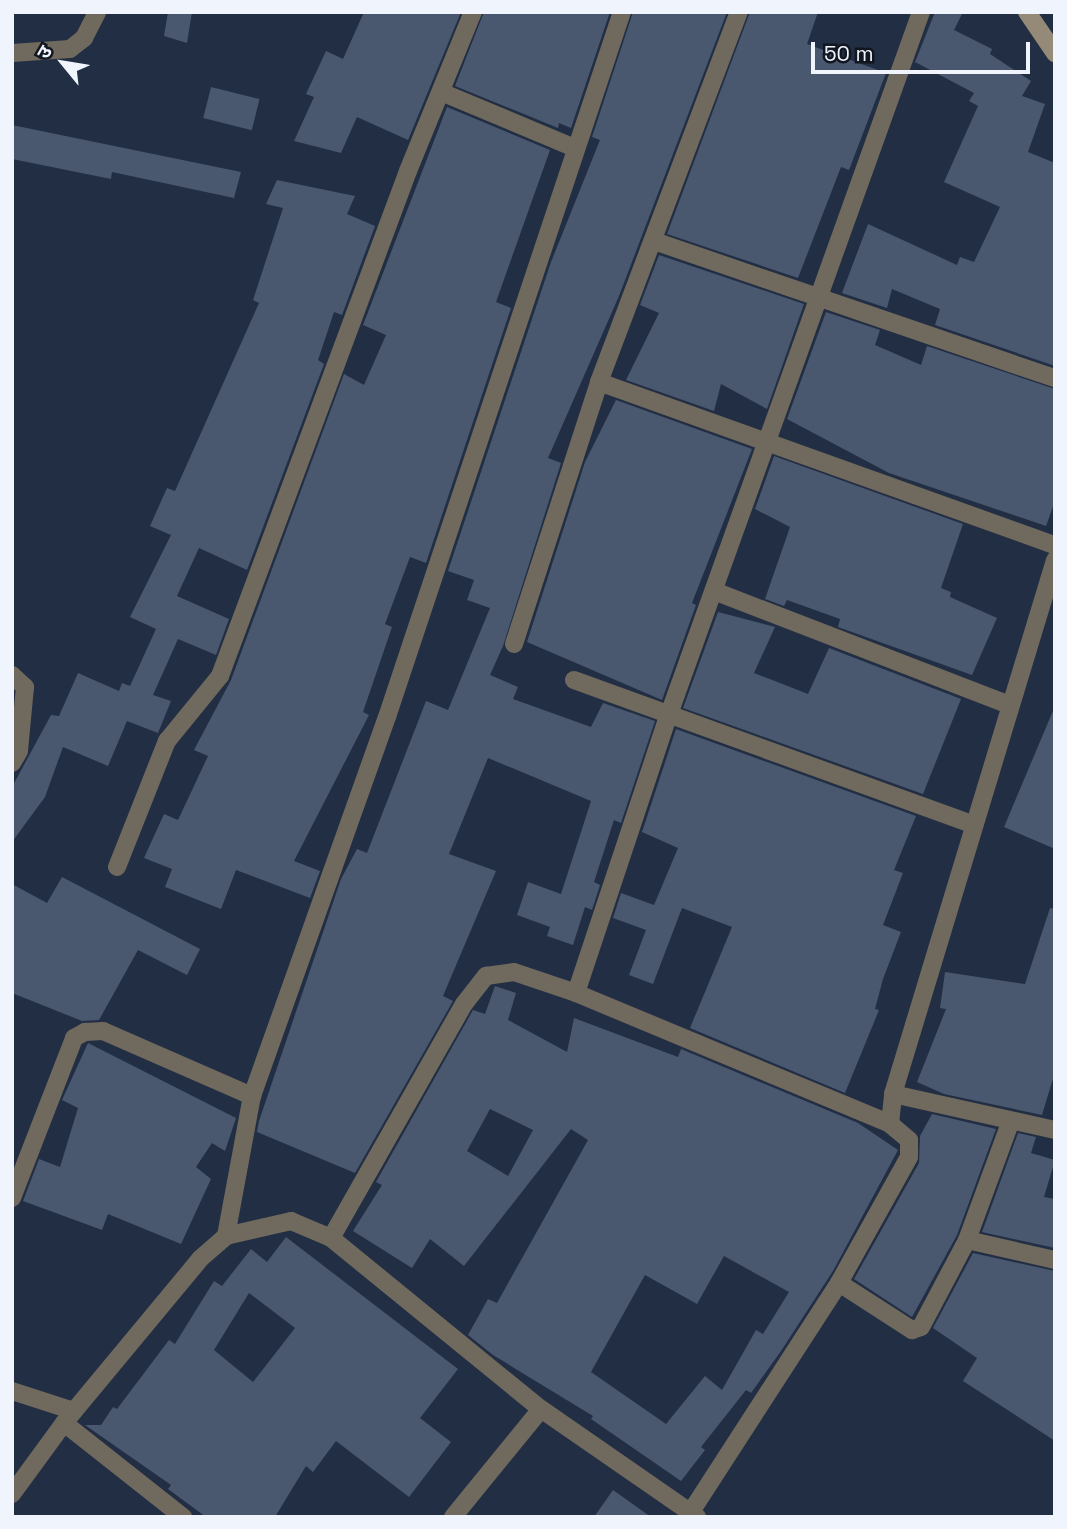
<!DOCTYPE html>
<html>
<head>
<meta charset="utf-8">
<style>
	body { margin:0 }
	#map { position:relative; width:1067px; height:1529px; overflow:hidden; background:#222e43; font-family:"Space Grotesk","Noto Sans Devanagari",sans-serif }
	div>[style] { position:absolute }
	.building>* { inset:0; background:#49576f; transform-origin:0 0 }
	.street>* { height:18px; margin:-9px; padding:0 9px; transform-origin:9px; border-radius:9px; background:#70695e }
	.secondary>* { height:18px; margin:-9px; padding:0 9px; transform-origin:9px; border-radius:9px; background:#958a78 }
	span { translate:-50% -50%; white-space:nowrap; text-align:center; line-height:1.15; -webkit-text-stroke:5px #111620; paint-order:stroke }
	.frame { position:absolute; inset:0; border:14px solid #eff4fd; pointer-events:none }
	.north { position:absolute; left:28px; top:28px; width:70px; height:70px; -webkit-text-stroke:5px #111620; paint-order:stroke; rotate:300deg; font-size:19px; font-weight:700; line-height:28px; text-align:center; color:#eff4fd }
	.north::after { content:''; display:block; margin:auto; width:24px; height:32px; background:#eff4fd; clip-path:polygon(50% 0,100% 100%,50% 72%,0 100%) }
	.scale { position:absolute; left:811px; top:42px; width:219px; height:32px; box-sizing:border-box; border:4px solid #eff4fd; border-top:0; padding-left:9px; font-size:21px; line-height:24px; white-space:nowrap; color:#eff4fd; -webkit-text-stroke:5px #111620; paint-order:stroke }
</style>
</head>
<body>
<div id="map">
	<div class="building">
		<div style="clip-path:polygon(168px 12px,192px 12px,187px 43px,164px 36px)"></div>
		<div style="clip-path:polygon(364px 12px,461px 12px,408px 140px,357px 117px,341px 153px,294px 141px,314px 97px,306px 94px,326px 51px,343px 59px)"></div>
		<div style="clip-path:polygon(484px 12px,610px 12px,571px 128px,559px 123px,558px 128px,455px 86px)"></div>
		<div style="clip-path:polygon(633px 12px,727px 12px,619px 296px,548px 458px,561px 463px,503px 646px,490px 675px,518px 687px,513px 699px,591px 727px,603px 703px,655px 721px,621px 823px,614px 820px,594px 882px,600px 885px,592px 910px,585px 907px,573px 945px,547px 936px,550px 927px,517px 915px,528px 882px,561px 894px,591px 801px,488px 758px,449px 854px,496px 871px,443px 996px,453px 1001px,355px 1173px,257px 1132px,259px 1121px,341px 879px,357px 849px,367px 853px,426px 701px,448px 710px,490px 608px,467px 600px,474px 580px,448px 571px,551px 262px,600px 140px,592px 137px)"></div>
		<div style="clip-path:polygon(750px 12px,818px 12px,807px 44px,886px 73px,849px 170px,841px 167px,798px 278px,667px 234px)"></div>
		<div style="clip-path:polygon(935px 12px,963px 12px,954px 30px,992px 49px,990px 54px,1031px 81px,1022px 96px,1045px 104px,1028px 152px,1055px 163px,1055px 366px,935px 325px,940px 309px,892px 289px,887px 308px,842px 293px,868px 224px,957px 265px,960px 257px,974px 262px,1000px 207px,944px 182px,978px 106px,969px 101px,974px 93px,915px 62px)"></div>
		<div style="left:211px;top:87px;width:50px;height:32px;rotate:14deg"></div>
		<div style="clip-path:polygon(447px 107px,550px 150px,496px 302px,511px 308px,426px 563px,410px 557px,385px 624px,392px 627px,363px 712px,369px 715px,294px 861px,320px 871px,310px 898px,236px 870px,221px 909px,165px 887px,172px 869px,144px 858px,164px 814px,178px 820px,208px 756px,194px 750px,231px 680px,344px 374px,364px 385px,386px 335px,363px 325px)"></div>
		<div style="clip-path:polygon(12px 125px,241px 172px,234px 198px,112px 172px,111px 179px,12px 159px)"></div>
		<div style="clip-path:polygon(277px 180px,355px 196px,347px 214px,375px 226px,342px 315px,334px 312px,318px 360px,324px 364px,247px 570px,199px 548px,177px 596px,229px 619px,216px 655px,178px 639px,153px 695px,171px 701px,158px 733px,127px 721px,108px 766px,63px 747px,45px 797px,12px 842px,12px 787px,51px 715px,59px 716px,78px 673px,119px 691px,122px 683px,130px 686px,156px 629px,130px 617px,171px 535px,150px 526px,167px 488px,175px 491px,259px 303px,253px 300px,283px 208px,266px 204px)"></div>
		<div style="clip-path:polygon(659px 255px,804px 304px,767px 409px,721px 384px,714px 411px,626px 380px,659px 313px,640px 305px)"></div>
		<div style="clip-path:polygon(826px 312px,880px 330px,875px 345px,921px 365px,927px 346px,1055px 389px,1055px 501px,1046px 526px,889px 473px,787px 419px)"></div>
		<div style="clip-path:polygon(616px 400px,752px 449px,692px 603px,696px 605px,662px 700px,527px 642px,585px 462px)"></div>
		<div style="clip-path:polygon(774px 456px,963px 524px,941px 588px,951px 592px,950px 597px,997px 618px,972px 675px,838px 627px,840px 619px,787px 600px,784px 606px,765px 599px,790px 527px,755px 509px)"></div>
		<div style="clip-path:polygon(718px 612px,775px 627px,754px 673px,808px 694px,829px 648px,961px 699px,923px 794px,683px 708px)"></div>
		<div style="clip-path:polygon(1055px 706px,1055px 849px,1004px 827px)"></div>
		<div style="clip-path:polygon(676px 729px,916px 816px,894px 870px,903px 873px,883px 925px,901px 932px,883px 979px,875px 1009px,879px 1010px,845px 1093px,690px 1028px,732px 927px,682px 908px,653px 984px,629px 975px,646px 930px,613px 918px,621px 893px,654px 905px,678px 848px,642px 832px)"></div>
		<div style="clip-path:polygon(62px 877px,200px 949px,187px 975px,138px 950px,99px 1020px,82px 1021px,12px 993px,12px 884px,47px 903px)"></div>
		<div style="clip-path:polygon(1050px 908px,1055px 909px,1055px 1072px,1042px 1115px,944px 1094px,917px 1082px,946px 1009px,940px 1008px,945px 972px,1025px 984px)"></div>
		<div style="clip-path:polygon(evenodd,495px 986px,516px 993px,508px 1020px,567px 1052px,574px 1018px,678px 1057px,681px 1049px,858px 1123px,898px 1150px,833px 1271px,781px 1351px,751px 1393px,746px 1390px,701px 1447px,705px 1450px,681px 1481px,591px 1419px,593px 1416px,493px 1355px,468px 1335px,488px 1299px,497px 1303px,588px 1140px,571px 1129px,464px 1266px,430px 1239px,412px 1268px,353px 1231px,382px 1185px,376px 1182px,473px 1010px,485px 1014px,495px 986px,490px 1109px,533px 1130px,508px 1176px,467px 1151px,490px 1109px,495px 986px,724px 1256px,789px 1292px,763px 1334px,756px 1330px,722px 1390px,705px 1376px,666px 1424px,591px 1372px,645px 1275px,697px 1304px,724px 1256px)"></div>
		<div style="clip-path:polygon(88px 1043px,236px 1118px,225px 1151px,212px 1143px,196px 1167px,211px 1179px,181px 1244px,108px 1214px,102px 1230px,23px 1201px,39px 1159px,60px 1167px,78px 1108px,62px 1100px)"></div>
		<div style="clip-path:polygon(932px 1114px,996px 1129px,957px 1235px,912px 1317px,854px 1279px,919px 1163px,920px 1136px)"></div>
		<div style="clip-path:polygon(1018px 1133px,1036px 1137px,1031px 1153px,1055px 1160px,1044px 1197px,1055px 1199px,1055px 1248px,982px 1232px)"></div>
		<div style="clip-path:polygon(evenodd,286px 1237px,458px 1369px,420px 1418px,451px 1442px,409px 1497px,336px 1441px,313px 1472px,306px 1466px,275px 1517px,206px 1517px,168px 1489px,171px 1485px,85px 1425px,101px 1425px,113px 1407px,117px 1409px,169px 1340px,175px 1344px,214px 1281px,222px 1286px,251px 1249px,267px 1262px,286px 1237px,249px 1293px,295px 1328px,253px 1382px,214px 1350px,249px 1293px)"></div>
		<div style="clip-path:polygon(973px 1253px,1055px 1271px,1055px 1441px,963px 1381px,977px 1358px,933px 1328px)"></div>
		<div style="clip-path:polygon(613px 1490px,651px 1517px,594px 1517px)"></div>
	</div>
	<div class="street">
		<div style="left:12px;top:53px;width:58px;rotate:-3.9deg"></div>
		<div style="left:70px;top:49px;width:18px;rotate:-38deg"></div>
		<div style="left:84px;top:38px;width:29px;rotate:-63deg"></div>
		<div style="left:441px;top:92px;width:145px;rotate:22.7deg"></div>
		<div style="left:654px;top:241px;width:424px;rotate:18.9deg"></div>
		<div style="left:599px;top:382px;width:484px;rotate:19.7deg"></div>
		<div style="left:714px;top:591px;width:316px;rotate:21.1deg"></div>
		<div style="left:514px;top:644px;width:275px;rotate:-72deg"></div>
		<div style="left:599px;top:382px;width:396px;rotate:-69.3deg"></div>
		<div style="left:12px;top:675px;width:18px;rotate:43deg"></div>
		<div style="left:25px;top:687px;width:64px;rotate:95.4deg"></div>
		<div style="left:19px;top:751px;width:14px;rotate:120deg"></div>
		<div style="left:574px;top:680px;width:423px;rotate:19.9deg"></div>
		<div style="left:117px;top:867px;width:136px;rotate:-68.4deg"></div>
		<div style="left:167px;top:741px;width:84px;rotate:-50.8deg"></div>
		<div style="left:220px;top:676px;width:539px;rotate:-69.58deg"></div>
		<div style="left:408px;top:171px;width:172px;rotate:-67.8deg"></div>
		<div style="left:576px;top:993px;width:291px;rotate:-71.6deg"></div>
		<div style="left:668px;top:717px;width:749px;rotate:-70.26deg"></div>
		<div style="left:893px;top:1094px;width:166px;rotate:12.5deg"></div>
		<div style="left:890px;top:1124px;width:30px;rotate:-84deg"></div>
		<div style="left:893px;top:1094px;width:558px;rotate:-73.12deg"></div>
		<div style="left:12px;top:1198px;width:172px;rotate:-68.8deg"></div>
		<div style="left:74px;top:1038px;width:13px;rotate:-29deg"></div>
		<div style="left:85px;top:1032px;width:18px;rotate:-3deg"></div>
		<div style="left:103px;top:1031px;width:163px;rotate:23.6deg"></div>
		<div style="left:226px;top:1236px;width:142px;rotate:-79.5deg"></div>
		<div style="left:252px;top:1096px;width:402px;rotate:-70.4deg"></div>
		<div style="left:387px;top:717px;width:743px;rotate:-71.57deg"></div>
		<div style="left:331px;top:1238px;width:269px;rotate:-60.4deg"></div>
		<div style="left:464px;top:1004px;width:36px;rotate:-52deg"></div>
		<div style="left:486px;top:976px;width:28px;rotate:-8deg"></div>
		<div style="left:514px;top:972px;width:65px;rotate:18.7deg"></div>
		<div style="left:576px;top:993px;width:340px;rotate:22.6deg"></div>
		<div style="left:890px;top:1124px;width:25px;rotate:40deg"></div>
		<div style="left:909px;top:1140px;width:17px;rotate:90deg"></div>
		<div style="left:909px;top:1157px;width:144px;rotate:119.1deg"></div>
		<div style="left:839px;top:1283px;width:273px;rotate:122.9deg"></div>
		<div style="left:967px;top:1240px;width:90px;rotate:12.8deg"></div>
		<div style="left:839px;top:1283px;width:87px;rotate:32.8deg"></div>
		<div style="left:912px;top:1330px;width:9px;rotate:-18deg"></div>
		<div style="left:921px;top:1327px;width:98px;rotate:-62.1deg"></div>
		<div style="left:967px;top:1240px;width:125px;rotate:-69.8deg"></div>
		<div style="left:12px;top:1391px;width:65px;rotate:17.9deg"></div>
		<div style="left:64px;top:1423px;width:152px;rotate:38.3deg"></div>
		<div style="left:12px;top:1494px;width:88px;rotate:-53.8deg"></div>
		<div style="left:64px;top:1423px;width:214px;rotate:-50.3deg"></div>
		<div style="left:201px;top:1258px;width:33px;rotate:-41deg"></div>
		<div style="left:226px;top:1236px;width:67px;rotate:-13deg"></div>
		<div style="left:291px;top:1221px;width:43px;rotate:23deg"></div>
		<div style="left:331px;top:1238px;width:271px;rotate:39.2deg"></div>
		<div style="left:541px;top:1409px;width:190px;rotate:34.7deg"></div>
		<div style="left:453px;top:1517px;width:139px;rotate:-50.8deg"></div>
	</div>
	<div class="secondary">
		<div style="left:1027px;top:12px;width:50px;rotate:55.7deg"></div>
	</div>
	<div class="frame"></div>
	<div class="north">उ</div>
	<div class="scale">50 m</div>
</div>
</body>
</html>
